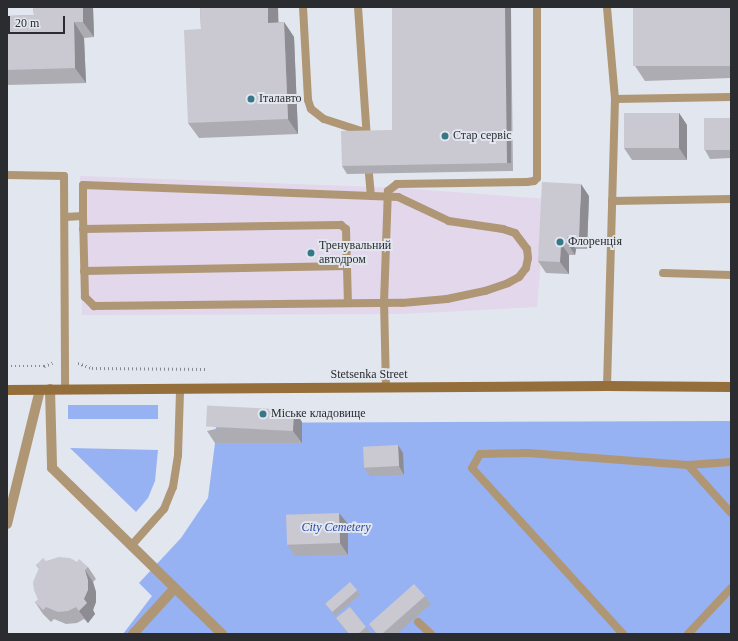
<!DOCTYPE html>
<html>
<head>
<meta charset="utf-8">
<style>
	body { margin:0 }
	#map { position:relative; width:738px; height:641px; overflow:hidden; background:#e2e6ee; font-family:Georgia,serif }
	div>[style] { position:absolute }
	.education>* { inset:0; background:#e2d7eb }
	.green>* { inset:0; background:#97b2f2; transform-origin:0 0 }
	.path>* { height:2.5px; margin-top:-1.25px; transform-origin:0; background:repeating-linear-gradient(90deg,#87898f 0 1px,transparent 0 4px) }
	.service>* { height:8px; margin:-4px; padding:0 4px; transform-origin:4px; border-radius:4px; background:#af9675 }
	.minor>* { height:10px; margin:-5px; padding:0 5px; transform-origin:5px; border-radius:5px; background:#af9675 }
	.secondary>* { height:10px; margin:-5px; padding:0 5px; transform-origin:5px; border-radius:5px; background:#946f3b }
	.wall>* { inset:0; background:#aeacb3 }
	.shaded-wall>* { inset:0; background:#8d8c92; transform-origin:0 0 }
	.building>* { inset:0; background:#cac8d0; transform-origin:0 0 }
	.dots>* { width:11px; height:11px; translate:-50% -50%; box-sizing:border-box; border:2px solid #e2e6ee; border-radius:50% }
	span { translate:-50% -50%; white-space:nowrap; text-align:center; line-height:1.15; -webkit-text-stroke:4px #e2e6ee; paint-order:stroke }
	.poi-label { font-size:12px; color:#2b2c2f }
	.left { translate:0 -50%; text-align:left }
	.street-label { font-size:12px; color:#2b2c2f }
	.park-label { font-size:12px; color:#2a48a4; font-style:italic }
	.frame { position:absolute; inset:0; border:8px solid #2b2c2f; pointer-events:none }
	.scale { position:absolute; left:8px; top:16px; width:57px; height:18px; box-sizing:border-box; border:2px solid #2b2c2f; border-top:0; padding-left:5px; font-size:12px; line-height:14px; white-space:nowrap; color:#2b2c2f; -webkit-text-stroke:3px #e2e6ee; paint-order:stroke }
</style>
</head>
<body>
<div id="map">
	<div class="education">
		<div style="clip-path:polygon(80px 176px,400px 188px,546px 199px,537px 307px,400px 314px,82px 315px)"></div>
	</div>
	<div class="green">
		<div style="left:68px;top:405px;width:90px;height:14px"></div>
		<div style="clip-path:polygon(731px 421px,731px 634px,123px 634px,152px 596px,139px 583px,181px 538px,208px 498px,215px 443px,216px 423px)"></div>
		<div style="clip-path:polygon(70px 448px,158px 450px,155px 481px,148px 498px,136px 512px)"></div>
	</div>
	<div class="path">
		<div style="left:78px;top:363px;width:15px;rotate:20deg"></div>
		<div style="left:92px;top:368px;width:116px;rotate:0.5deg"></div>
		<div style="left:7px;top:366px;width:37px"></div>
		<div style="left:44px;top:366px;width:9px;rotate:-21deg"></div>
	</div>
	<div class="service">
		<div style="left:303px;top:7px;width:93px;rotate:86.9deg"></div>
		<div style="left:308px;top:100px;width:9px;rotate:72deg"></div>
		<div style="left:311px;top:109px;width:16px;rotate:38deg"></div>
		<div style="left:324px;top:119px;width:45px;rotate:18deg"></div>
		<div style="left:358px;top:7px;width:131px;rotate:86.1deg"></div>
		<div style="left:615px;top:99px;width:116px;rotate:-1deg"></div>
		<div style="left:369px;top:174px;width:22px;rotate:85deg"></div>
		<div style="left:7px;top:175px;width:57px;rotate:1deg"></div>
		<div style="left:64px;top:176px;width:213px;rotate:89.7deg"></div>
		<div style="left:612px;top:201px;width:119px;rotate:-1deg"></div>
		<div style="left:65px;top:217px;width:18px;rotate:-3deg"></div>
		<div style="left:83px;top:216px;width:81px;rotate:88.6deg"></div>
		<div style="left:85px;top:297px;width:13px;rotate:45deg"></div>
		<div style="left:94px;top:306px;width:308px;rotate:-0.6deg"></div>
		<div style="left:402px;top:303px;width:45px;rotate:-5.1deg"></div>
		<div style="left:447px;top:299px;width:39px;rotate:-12deg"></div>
		<div style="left:485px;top:291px;width:24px;rotate:-19deg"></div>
		<div style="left:508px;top:283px;width:13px;rotate:-29deg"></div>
		<div style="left:519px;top:277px;width:11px;rotate:-52deg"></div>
		<div style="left:526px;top:268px;width:10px;rotate:-79deg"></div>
		<div style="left:528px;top:258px;width:9px;rotate:-96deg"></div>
		<div style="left:527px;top:249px;width:20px;rotate:-127deg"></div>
		<div style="left:515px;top:233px;width:13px;rotate:-162deg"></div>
		<div style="left:503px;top:229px;width:55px;rotate:-171.6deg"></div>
		<div style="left:449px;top:221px;width:56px;rotate:-154.8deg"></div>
		<div style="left:398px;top:197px;width:315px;rotate:-177.8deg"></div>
		<div style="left:83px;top:185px;width:31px;rotate:90deg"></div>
		<div style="left:83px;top:229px;width:258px;rotate:-0.9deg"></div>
		<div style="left:341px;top:225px;width:6px;rotate:39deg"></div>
		<div style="left:346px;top:229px;width:74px;rotate:88.5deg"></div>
		<div style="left:84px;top:271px;width:263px;rotate:-1.1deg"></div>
		<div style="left:663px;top:273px;width:68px;rotate:1.7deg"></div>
		<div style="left:607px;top:386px;width:287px;rotate:-88.4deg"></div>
		<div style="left:615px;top:99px;width:92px;rotate:-95deg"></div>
		<div style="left:386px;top:388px;width:85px;rotate:-91.3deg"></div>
		<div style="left:384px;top:303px;width:112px;rotate:-88deg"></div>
		<div style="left:388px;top:191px;width:11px;rotate:-38deg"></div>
		<div style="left:397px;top:184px;width:130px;rotate:-0.9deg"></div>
		<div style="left:527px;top:182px;width:7px;rotate:-8deg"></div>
		<div style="left:534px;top:181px;width:4px;rotate:-45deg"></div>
		<div style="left:537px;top:178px;width:170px;rotate:-90deg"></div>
		<div style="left:688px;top:465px;width:64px;rotate:48.1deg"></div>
		<div style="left:131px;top:546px;width:50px;rotate:-48.3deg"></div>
		<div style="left:164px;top:509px;width:24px;rotate:-68deg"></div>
		<div style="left:173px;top:487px;width:32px;rotate:-81deg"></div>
		<div style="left:178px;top:455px;width:65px;rotate:-88.2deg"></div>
		<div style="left:418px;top:622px;width:18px;rotate:43deg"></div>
		<div style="left:623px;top:634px;width:224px;rotate:-132.3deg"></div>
		<div style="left:472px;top:468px;width:16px;rotate:-60deg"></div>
		<div style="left:480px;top:454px;width:48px;rotate:-1.2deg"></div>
		<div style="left:528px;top:453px;width:160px;rotate:4.3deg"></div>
		<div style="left:688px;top:465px;width:43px;rotate:-4deg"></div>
		<div style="left:688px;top:634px;width:63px;rotate:-46.9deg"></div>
	</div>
	<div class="minor">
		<div style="left:50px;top:389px;width:79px;rotate:88.5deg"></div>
		<div style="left:52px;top:468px;width:238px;rotate:44.3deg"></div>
		<div style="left:7px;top:524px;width:138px;rotate:-76.2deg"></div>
		<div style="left:133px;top:634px;width:61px;rotate:-47.7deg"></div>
	</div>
	<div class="secondary">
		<div style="left:7px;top:390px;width:600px;rotate:-0.38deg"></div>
		<div style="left:607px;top:386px;width:124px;rotate:0.5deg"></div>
	</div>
	<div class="wall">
		<div style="clip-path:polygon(33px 7px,93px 7px,94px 37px,84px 38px,86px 83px,7px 85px,7px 16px,34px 15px)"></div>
		<div style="clip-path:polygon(200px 7px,278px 7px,278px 22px,284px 22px,294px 37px,298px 134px,199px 138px,188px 123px,201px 29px)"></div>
		<div style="clip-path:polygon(392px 7px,511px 7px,513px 171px,347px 174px,342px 166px,392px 130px)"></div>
		<div style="clip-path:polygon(731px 7px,731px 78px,645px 81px,635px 66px)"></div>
		<div style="clip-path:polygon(679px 113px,687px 125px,687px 160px,632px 160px,624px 148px)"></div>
		<div style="clip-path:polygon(731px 118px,731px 158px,710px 159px,705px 150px)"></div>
		<div style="clip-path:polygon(589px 196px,587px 249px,576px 249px,575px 255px,569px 255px,569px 274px,546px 273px,538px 261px)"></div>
		<div style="clip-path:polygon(294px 410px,302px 422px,302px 443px,215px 443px,207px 431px)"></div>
		<div style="clip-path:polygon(398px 445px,403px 453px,404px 475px,370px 476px,364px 468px)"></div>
		<div style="clip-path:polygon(339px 513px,348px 524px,348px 555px,295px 556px,287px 544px)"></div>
		<div style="clip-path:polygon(46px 561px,88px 567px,96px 579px,93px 582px,96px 592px,96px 602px,93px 610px,95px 614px,88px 623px,84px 619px,77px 623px,66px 624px,54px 619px,51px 622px,43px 614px,35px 602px,38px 600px,39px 569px,36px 565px)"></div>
		<div style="clip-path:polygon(357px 590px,360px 595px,335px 616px,325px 603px)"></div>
		<div style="clip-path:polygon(425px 596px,431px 604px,397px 634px,376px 634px,369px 624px)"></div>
		<div style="clip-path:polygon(336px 618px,366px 627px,371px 634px,348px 634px)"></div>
	</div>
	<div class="shaded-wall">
		<div style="clip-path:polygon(83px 7px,93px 7px,94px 37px,83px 22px)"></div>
		<div style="clip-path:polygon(268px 7px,278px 7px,279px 38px,268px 23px)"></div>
		<div style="left:505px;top:7px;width:6px;height:156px"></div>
		<div style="clip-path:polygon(74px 22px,84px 38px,86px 83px,75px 68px)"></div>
		<div style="clip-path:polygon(284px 22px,294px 37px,298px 134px,288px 119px)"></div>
		<div style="clip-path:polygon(679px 113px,687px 125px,687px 160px,679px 148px)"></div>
		<div style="clip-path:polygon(581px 184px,589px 196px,587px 249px,579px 238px)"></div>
		<div style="clip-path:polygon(567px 237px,576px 249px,575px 255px,567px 243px)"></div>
		<div style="clip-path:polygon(561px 243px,569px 255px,569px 274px,560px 262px)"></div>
		<div style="clip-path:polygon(294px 410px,302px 422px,302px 443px,293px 431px)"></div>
		<div style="clip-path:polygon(398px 445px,403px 453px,404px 475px,399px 466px)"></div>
		<div style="clip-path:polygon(339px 513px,348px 524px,348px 555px,340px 543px)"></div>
		<div style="clip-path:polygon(85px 570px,93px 582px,96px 592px,96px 602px,93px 610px,95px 614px,88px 623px,79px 611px,84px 599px)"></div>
	</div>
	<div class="building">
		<div style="clip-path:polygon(33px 7px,83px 7px,83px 22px,74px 22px,75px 68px,7px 70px,7px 16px,34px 15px)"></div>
		<div style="clip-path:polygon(200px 7px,268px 7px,268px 23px,284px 22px,288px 119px,188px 123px,184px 30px,201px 29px)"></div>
		<div style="clip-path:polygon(392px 7px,505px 7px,507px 163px,342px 166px,341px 131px,392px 130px)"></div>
		<div style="left:633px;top:7px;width:98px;height:59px"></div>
		<div style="left:624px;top:113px;width:55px;height:35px"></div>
		<div style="left:704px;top:118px;width:27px;height:32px"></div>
		<div style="clip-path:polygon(542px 182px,581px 184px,579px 238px,567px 237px,567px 243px,561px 243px,560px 262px,538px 261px)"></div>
		<div style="left:294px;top:410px;width:21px;height:87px;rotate:93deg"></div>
		<div style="left:398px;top:445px;width:21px;height:35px;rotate:87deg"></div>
		<div style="left:339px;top:513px;width:30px;height:53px;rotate:88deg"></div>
		<div style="clip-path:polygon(59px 557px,70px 558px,77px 562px,79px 559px,88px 567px,85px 570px,88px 580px,88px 590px,84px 599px,87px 603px,79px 611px,76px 607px,68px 611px,58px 612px,46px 607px,43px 610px,35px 602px,38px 600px,34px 590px,33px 582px,39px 568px,36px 565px,43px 558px,46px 561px)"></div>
		<div style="left:350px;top:582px;width:11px;height:33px;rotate:49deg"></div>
		<div style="clip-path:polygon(414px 584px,425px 596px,382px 634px,377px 634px,369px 624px)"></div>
		<div style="clip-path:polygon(350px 607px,366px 627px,358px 634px,349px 634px,336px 618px)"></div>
	</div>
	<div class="dots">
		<div style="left:251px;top:99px;background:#357888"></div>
		<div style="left:445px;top:136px;background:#357888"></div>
		<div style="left:560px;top:242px;background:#357888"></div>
		<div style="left:311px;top:253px;background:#357888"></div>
		<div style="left:263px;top:414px;background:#357888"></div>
	</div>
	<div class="poi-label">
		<span class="left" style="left:259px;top:99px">Італавто</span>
		<span class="left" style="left:453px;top:136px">Стар сервіс</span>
		<span class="left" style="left:568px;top:242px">Флоренція</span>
		<span class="left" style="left:319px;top:253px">Тренувальний<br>автодром</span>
		<span class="left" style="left:271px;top:414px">Міське кладовище</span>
	</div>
	<div class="street-label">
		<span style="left:369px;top:375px">Stetsenka Street</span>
	</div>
	<div class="park-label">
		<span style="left:336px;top:528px">City Cemetery</span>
	</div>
	<div class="frame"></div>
	<div class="scale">20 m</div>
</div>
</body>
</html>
